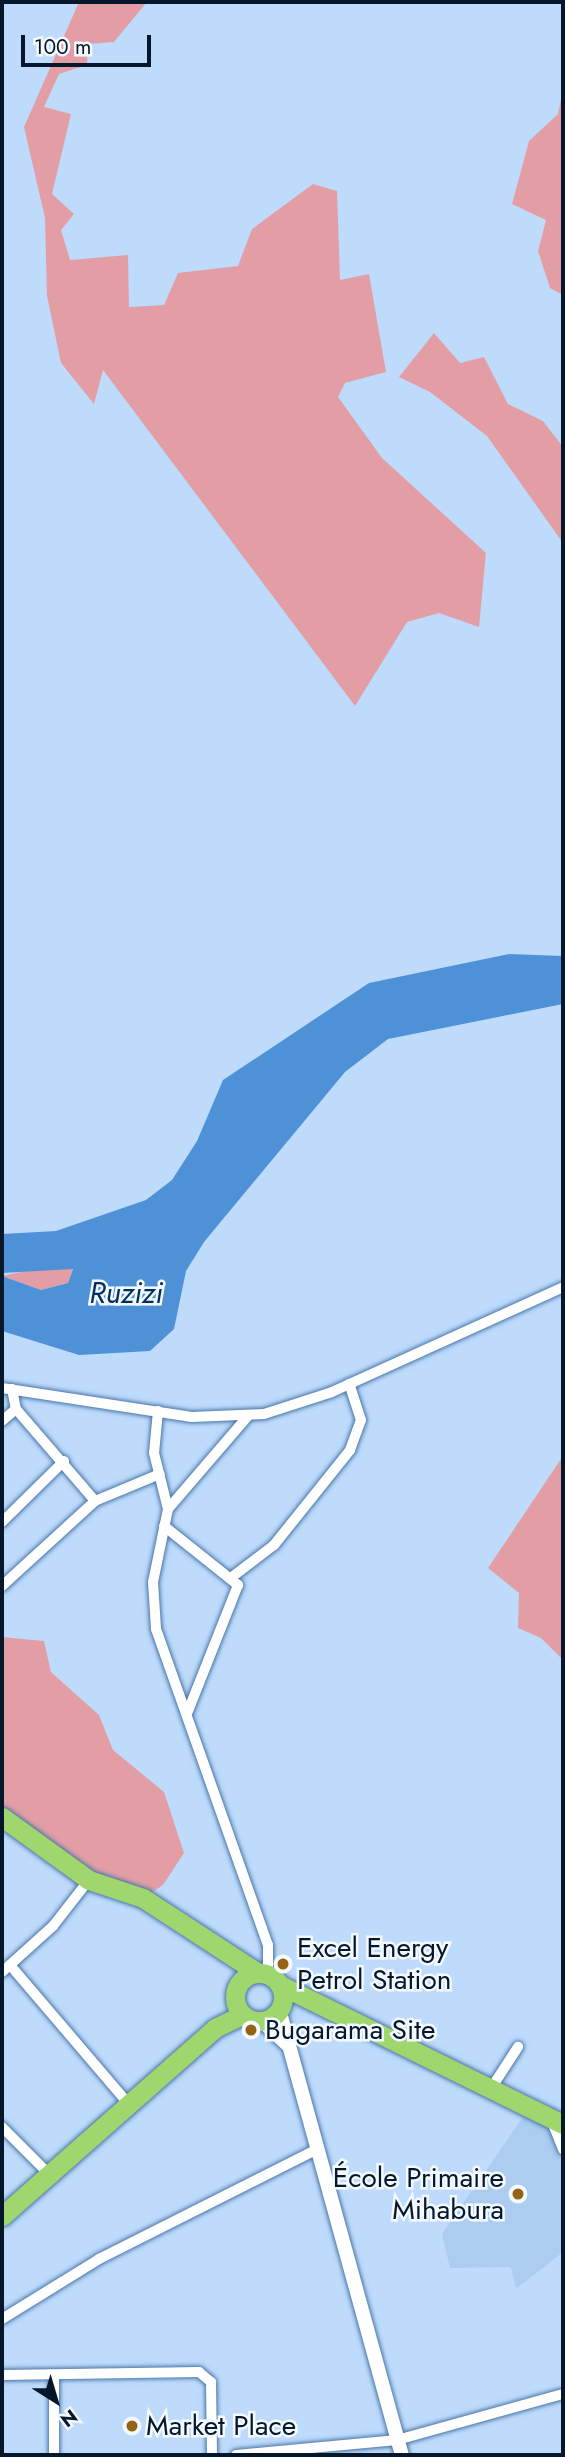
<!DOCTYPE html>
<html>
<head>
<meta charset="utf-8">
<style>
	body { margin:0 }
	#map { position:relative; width:565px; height:2457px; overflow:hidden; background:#bedbfc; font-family:Jost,sans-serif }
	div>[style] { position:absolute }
	.built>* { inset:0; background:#acccf0 }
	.green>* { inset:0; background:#e39ea5 }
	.water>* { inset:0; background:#4f91d7 }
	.roads { filter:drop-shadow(0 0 2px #4977a9) drop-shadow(0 0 2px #4977a9) }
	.street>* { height:10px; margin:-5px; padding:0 5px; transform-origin:5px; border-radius:5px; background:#fff }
	.secondary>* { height:14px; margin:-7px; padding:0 7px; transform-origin:7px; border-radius:7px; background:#fff }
	.highway>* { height:19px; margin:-9.5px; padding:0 9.5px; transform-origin:9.5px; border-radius:9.5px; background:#9fd66e }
	.highway>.ring { margin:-9.5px; padding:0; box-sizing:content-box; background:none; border:19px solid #9fd66e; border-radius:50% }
	.dots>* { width:19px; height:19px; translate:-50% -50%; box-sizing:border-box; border:4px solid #f4f9ff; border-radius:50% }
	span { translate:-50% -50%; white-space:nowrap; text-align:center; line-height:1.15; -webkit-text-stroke:5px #f4f9ff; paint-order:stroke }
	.poi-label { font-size:28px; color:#05172a }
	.left { translate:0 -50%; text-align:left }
	.right { translate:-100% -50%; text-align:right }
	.water-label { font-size:30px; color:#00315d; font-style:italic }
	.frame { position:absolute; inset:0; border:4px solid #05172a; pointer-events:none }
	.north { position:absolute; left:21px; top:2366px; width:70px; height:70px; -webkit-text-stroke:5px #f4f9ff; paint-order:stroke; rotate:143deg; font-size:19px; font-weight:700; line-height:28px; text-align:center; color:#05172a }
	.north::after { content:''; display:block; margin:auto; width:24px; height:32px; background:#05172a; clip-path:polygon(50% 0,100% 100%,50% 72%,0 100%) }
	.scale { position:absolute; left:21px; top:35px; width:130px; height:32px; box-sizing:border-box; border:4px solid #05172a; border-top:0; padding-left:9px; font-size:21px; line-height:24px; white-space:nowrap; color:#05172a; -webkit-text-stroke:5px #f4f9ff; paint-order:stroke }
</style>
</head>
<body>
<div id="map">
	<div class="built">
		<div style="clip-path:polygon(530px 2107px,550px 2117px,563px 2149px,563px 2252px,516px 2289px,511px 2267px,450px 2268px,442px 2234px)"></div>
	</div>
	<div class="green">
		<div style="clip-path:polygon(79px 2px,147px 2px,114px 42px,88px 44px,87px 65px,59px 74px,44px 107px,71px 114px,52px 194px,74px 214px,61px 230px,70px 260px,128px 255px,129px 307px,164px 305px,178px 273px,238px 266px,252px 229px,313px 184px,337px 191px,340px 280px,369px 274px,386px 372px,345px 383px,338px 397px,382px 458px,486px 553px,479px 627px,439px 613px,407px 622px,355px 706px,103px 370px,94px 404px,61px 363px,47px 296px,45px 218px,24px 127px)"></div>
		<div style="clip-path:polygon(563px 90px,563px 295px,550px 288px,538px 251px,546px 220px,512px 204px,529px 141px,558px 114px)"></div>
		<div style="clip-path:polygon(434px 333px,460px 363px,484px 357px,508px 404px,543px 421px,563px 447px,563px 543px,487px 436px,430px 392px,399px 377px)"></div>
		<div style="clip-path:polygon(56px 1265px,73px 1268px,68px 1283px,41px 1290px,2px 1276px)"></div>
		<div style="clip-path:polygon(563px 1456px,563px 1660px,541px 1638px,518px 1628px,519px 1593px,488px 1568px)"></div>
		<div style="clip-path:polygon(2px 1637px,44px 1641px,51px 1672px,99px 1715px,113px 1750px,164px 1792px,184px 1853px,163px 1885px,143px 1898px,89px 1880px,2px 1817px)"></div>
	</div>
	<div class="water">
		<div style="clip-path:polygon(509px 954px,563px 956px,563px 1004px,388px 1039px,345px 1072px,204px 1242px,186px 1271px,174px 1329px,150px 1351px,79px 1355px,2px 1331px,2px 1276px,41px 1290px,68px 1283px,73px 1269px,2px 1273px,2px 1234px,56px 1231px,146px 1200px,172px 1180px,197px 1141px,223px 1080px,369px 983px)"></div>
	</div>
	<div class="roads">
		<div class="street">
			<div style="left:2px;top:1388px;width:192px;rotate:8.7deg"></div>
			<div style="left:192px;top:1417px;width:72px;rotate:-2.4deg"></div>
			<div style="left:264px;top:1414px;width:71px;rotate:-17.9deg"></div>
			<div style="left:332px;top:1392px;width:254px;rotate:-24.4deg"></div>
			<div style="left:12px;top:1389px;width:20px;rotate:79deg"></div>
			<div style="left:16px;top:1409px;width:121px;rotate:49.3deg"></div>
			<div style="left:95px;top:1501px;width:70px;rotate:-22.6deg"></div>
			<div style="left:158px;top:1411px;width:42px;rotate:95.4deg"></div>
			<div style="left:154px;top:1453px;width:58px;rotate:76deg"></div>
			<div style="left:168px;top:1509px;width:75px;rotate:101.6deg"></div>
			<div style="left:153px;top:1582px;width:47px;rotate:86.3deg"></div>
			<div style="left:156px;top:1629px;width:335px;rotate:70.5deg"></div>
			<div style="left:268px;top:1945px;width:30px;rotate:90deg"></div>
			<div style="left:2px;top:1421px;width:18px;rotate:-41deg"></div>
			<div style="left:168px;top:1509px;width:123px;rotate:-49.3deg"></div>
			<div style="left:2px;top:1522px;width:87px;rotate:-44.5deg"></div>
			<div style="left:164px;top:1526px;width:95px;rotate:38.6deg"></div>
			<div style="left:238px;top:1585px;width:136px;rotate:111.6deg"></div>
			<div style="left:232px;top:1577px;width:53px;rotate:-37.3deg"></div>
			<div style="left:274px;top:1545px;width:122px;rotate:-51.3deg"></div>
			<div style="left:350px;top:1450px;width:32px;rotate:-70deg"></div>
			<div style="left:361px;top:1420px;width:38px;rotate:-108deg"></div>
			<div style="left:2px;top:1586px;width:126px;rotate:-42.4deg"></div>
			<div style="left:10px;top:1965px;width:182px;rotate:49.5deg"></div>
			<div style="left:2px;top:1972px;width:69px;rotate:-42deg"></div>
			<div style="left:53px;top:1926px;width:58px;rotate:-52deg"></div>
			<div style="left:492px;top:2087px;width:48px;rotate:-57deg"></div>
			<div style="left:550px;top:2117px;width:35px;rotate:68deg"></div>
			<div style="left:2px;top:2127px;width:65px;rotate:45deg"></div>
			<div style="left:2px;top:2319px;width:114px;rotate:-31.7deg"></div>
			<div style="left:99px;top:2259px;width:243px;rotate:-26.7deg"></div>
			<div style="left:2px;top:2375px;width:197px;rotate:-0.9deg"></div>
			<div style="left:199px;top:2372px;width:16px;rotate:40deg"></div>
			<div style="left:211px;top:2382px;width:73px;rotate:89.2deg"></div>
			<div style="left:54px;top:2455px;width:78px;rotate:-90deg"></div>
			<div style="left:236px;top:2455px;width:162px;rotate:-5.3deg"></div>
			<div style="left:397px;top:2440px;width:172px;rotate:-15.5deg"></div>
		</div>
		<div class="secondary">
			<div style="left:279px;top:2009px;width:463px;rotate:74.6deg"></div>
			<div style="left:262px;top:2021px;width:34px;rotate:43deg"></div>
		</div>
		<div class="highway">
			<div style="left:2px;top:1817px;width:107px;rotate:35.9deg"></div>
			<div style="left:89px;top:1880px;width:57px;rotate:18.4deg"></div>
			<div style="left:143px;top:1898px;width:137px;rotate:33.1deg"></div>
			<div class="ring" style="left:235px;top:1973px;width:29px;height:29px"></div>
			<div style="left:280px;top:1985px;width:315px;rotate:26.2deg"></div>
			<div style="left:2px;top:2216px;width:284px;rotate:-41.4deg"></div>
			<div style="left:215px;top:2028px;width:30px;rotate:-26deg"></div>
		</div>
	</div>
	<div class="dots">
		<div style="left:283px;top:1964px;background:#946214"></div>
		<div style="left:251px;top:2030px;background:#946214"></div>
		<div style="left:518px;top:2194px;background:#946214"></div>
		<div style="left:132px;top:2426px;background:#946214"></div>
	</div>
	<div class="poi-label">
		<span class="left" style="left:297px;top:1964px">Excel Energy<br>Petrol Station</span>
		<span class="left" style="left:265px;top:2030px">Bugarama Site</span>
		<span class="right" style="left:504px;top:2194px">École Primaire<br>Mihabura</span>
		<span class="left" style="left:146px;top:2426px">Market Place</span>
	</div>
	<div class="water-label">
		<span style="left:126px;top:1293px">Ruzizi</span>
	</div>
	<div class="frame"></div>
	<div class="north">N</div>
	<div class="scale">100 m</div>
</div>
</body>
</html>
